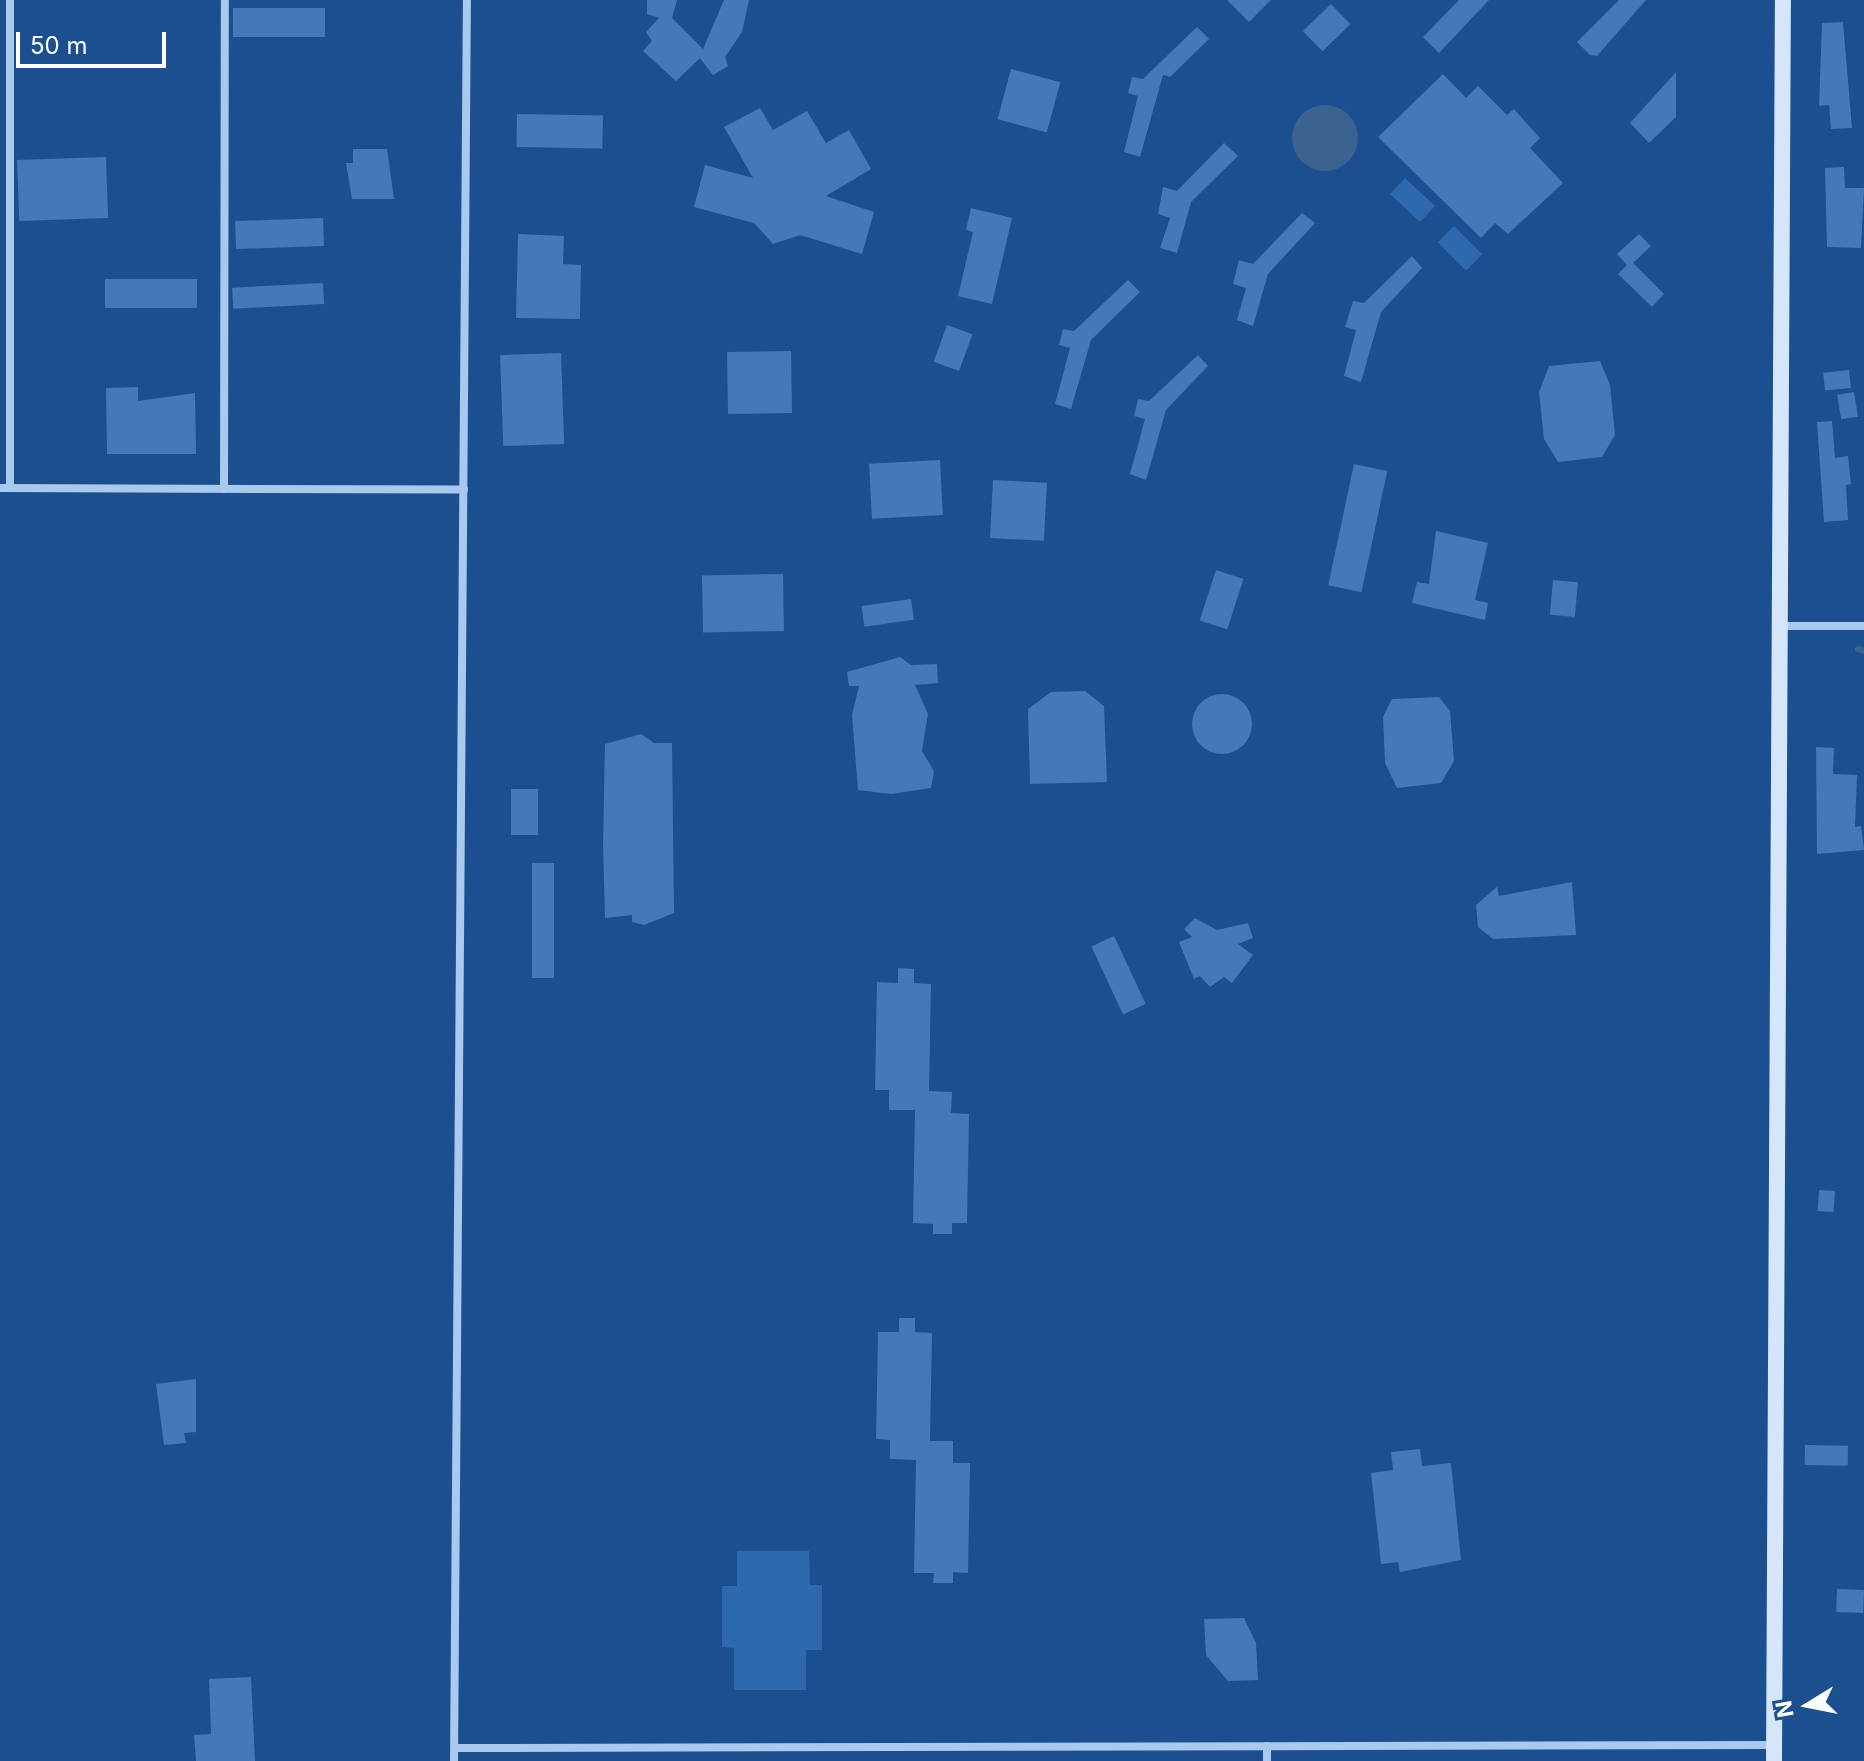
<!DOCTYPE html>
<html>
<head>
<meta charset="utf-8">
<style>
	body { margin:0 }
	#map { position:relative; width:1864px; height:1761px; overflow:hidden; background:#1b4f8f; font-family:Inter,sans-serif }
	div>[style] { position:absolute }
	.green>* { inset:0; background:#2e69ad; transform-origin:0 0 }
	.water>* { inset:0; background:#3c6290 }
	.round { border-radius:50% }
	.stream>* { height:6px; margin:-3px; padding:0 3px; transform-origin:3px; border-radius:3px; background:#3c6290 }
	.building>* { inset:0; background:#4478b7; transform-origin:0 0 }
	.street>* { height:8px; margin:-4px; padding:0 4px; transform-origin:4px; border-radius:4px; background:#a9c9ee }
	.secondary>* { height:16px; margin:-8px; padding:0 8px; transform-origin:8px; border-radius:8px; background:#d6e6fa }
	span { translate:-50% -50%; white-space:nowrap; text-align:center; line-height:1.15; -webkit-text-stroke:6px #1b4f8f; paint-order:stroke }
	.north { position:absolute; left:1768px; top:1665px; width:80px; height:80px; -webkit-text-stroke:6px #1b4f8f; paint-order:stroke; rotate:260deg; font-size:22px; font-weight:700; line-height:32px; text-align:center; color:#fff }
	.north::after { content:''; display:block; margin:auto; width:28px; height:36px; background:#fff; clip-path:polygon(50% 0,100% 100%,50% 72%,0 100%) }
	.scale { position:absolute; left:16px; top:32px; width:150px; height:36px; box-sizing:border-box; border:4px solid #fff; border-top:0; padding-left:10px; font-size:24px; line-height:28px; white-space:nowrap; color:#fff; -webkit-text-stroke:6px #1b4f8f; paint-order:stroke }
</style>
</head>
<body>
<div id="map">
	<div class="green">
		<div style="left:1405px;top:178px;width:41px;height:22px;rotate:43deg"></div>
		<div style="left:1454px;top:226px;width:40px;height:23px;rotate:45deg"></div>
		<div style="clip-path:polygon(737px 1551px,809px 1551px,810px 1585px,822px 1585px,822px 1650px,806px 1650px,806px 1690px,734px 1690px,734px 1648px,722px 1647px,722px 1586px,737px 1586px)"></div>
	</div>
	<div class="water">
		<div class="round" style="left:1292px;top:105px;width:66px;height:66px"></div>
	</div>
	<div class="stream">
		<div style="left:1858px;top:649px;width:6px;rotate:18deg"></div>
	</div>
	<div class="building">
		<div style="clip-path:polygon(647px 0,677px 0,672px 18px,703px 49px,724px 0,749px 0,742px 32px,725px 57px,728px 66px,713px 75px,700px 58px,676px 81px,643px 51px,652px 41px,646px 32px,659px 18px,647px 14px)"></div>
		<div style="clip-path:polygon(1227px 0,1271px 0,1249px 22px)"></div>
		<div style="clip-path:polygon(1459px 0,1489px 0,1439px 53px,1423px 37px)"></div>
		<div style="clip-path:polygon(1619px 0,1646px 0,1597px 56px,1590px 55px,1577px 42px)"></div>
		<div style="left:1331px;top:4px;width:28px;height:39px;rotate:46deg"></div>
		<div style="left:325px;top:8px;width:29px;height:92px;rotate:90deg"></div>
		<div style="clip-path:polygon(1843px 22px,1852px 128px,1831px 129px,1829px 105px,1819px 106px,1822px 23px)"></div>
		<div style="clip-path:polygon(1197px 27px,1209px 39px,1170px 77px,1163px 75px,1140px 157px,1124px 152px,1138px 96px,1128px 93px,1132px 77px,1143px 79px)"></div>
		<div style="left:1011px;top:69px;width:51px;height:52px;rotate:15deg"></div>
		<div style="clip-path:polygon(1676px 72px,1676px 117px,1649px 143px,1630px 123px)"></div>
		<div style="clip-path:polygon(1443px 74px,1466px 98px,1478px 86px,1507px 115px,1514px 109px,1540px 138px,1530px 148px,1563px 183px,1508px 234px,1495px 223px,1481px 238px,1378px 137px)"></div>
		<div style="clip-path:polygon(760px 108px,773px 130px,807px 111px,826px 143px,849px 130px,871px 169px,826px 196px,874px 212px,862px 254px,800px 235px,773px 244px,754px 223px,694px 207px,705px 165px,753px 178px,724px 127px)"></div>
		<div style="left:517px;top:114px;width:86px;height:33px;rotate:1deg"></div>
		<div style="clip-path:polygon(1224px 143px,1238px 156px,1191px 202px,1177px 253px,1160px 248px,1170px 218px,1158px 214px,1163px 187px,1177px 191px)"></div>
		<div style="clip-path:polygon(353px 149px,387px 149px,394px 199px,352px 199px,346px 163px,353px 163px)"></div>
		<div style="left:106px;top:157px;width:61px;height:89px;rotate:88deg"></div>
		<div style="clip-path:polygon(1844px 167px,1845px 188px,1864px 188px,1861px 248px,1827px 247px,1825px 168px)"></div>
		<div style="clip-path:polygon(971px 208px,1012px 218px,992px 304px,958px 296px,973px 232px,966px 230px)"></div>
		<div style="clip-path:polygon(1302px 213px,1315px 223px,1268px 274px,1253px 326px,1237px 320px,1246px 288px,1233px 284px,1239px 260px,1253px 264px)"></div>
		<div style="left:323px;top:218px;width:28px;height:88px;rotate:88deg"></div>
		<div style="clip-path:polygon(518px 234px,564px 236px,563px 264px,581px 265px,580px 319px,516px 318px)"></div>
		<div style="clip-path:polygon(1639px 234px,1651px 246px,1633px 263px,1664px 294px,1652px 307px,1618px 274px,1627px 265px,1617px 254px)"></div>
		<div style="clip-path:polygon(1412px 256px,1422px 268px,1381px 312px,1361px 382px,1344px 376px,1356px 330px,1345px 327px,1353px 301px,1364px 303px)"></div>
		<div style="left:197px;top:279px;width:29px;height:92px;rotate:90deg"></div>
		<div style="clip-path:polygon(1128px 280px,1140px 292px,1091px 340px,1071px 409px,1055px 404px,1070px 348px,1059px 345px,1063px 329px,1074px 331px)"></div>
		<div style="left:323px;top:283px;width:21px;height:91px;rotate:87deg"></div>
		<div style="left:947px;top:325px;width:27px;height:39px;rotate:20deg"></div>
		<div style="left:791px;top:351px;width:62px;height:64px;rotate:89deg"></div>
		<div style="left:561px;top:353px;width:91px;height:61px;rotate:88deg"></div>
		<div style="clip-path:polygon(1198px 355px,1208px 366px,1166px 410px,1146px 480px,1130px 474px,1145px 419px,1134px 416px,1138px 399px,1149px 401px)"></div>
		<div style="clip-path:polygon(1600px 361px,1610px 385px,1615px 435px,1602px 457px,1558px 462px,1544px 439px,1539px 392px,1549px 366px)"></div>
		<div style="left:1849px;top:370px;width:18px;height:26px;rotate:84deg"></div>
		<div style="clip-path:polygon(138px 387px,138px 401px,195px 393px,196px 454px,107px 454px,106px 388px)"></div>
		<div style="left:1854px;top:392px;width:25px;height:17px;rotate:81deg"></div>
		<div style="clip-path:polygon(1832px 421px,1835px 458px,1848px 456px,1851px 484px,1846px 485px,1848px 520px,1824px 522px,1817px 422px)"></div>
		<div style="left:940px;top:460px;width:55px;height:71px;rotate:87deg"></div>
		<div style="left:1354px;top:464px;width:34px;height:124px;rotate:12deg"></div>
		<div style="left:993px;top:480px;width:54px;height:58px;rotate:3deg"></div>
		<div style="clip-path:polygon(1436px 531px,1488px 543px,1475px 600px,1488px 603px,1485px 620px,1412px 603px,1417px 582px,1429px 584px)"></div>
		<div style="left:1216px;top:570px;width:29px;height:53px;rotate:18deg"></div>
		<div style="left:783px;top:574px;width:57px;height:81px;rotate:89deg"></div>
		<div style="left:1553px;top:580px;width:25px;height:35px;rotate:5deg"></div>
		<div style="left:911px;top:599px;width:21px;height:50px;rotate:82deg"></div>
		<div style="clip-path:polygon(900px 657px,911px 665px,937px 664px,938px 683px,915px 685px,928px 714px,922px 751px,934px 771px,931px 788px,891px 794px,858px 790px,852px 715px,859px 686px,849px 686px,847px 672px)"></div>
		<div style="clip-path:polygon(1085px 691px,1104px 706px,1107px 782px,1030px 784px,1028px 709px,1051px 692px)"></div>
		<div class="round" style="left:1192px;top:694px;width:60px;height:60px"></div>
		<div style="clip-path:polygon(1439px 697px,1450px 711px,1454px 761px,1441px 783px,1397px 788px,1385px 763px,1383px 717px,1392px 699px)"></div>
		<div style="clip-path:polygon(641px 734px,654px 743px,672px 743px,674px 913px,644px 925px,632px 922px,632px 915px,605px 918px,603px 845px,605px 744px)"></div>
		<div style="clip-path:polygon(1816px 747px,1834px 748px,1833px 774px,1857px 775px,1855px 827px,1861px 826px,1864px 850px,1817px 854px)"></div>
		<div style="left:538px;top:789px;width:46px;height:27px;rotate:90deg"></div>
		<div style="left:532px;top:863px;width:22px;height:115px"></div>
		<div style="clip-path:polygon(1572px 882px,1576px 935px,1493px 939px,1478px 927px,1476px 905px,1497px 887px,1499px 896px)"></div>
		<div style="clip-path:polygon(1195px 918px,1217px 930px,1248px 923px,1253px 938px,1238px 944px,1253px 955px,1232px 983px,1224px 977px,1210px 987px,1200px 976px,1194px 979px,1179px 942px,1192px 937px,1184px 929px)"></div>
		<div style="left:1114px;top:936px;width:75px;height:25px;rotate:65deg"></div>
		<div style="clip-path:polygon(898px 968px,914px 969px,914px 983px,931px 984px,929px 1091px,952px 1092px,951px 1113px,969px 1114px,967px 1223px,952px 1223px,952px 1234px,933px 1234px,933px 1224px,913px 1223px,915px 1110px,889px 1110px,889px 1090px,875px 1090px,877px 982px,898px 983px)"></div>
		<div style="left:1819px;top:1190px;width:16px;height:21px;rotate:4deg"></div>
		<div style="clip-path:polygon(899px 1318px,915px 1318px,915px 1332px,932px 1333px,930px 1441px,953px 1441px,953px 1463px,970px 1463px,968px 1573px,953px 1572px,953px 1583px,933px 1583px,934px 1573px,914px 1573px,916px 1460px,890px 1459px,890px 1440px,876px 1439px,878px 1332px,899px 1332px)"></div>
		<div style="clip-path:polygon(196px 1379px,196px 1432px,184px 1433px,186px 1443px,164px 1445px,156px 1384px)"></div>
		<div style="left:1805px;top:1445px;width:43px;height:20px;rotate:1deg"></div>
		<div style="clip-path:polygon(1420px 1449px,1422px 1466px,1451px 1463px,1461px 1560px,1400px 1572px,1398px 1562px,1381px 1564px,1371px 1473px,1393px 1470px,1391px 1452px)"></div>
		<div style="left:1837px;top:1589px;width:27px;height:23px;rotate:2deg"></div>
		<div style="clip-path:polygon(1244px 1618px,1256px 1643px,1258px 1680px,1228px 1681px,1206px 1655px,1204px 1619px)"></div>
		<div style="clip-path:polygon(251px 1677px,255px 1761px,196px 1761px,194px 1735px,211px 1734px,209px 1679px)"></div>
	</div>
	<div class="street">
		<div style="left:10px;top:0;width:488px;rotate:90deg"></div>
		<div style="left:0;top:488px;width:464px;rotate:0.2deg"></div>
		<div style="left:224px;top:489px;width:489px;rotate:-89.9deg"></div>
		<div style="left:1781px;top:626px;width:83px"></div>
		<div style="left:455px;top:1748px;width:1319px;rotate:-0.13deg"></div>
		<div style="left:454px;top:1761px;width:1761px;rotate:-89.58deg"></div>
		<div style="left:1267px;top:1761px;width:15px;rotate:-90deg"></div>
	</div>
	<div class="secondary">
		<div style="left:1774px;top:1761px;width:1761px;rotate:-89.71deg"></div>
	</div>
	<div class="north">N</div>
	<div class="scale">50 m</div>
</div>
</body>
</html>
